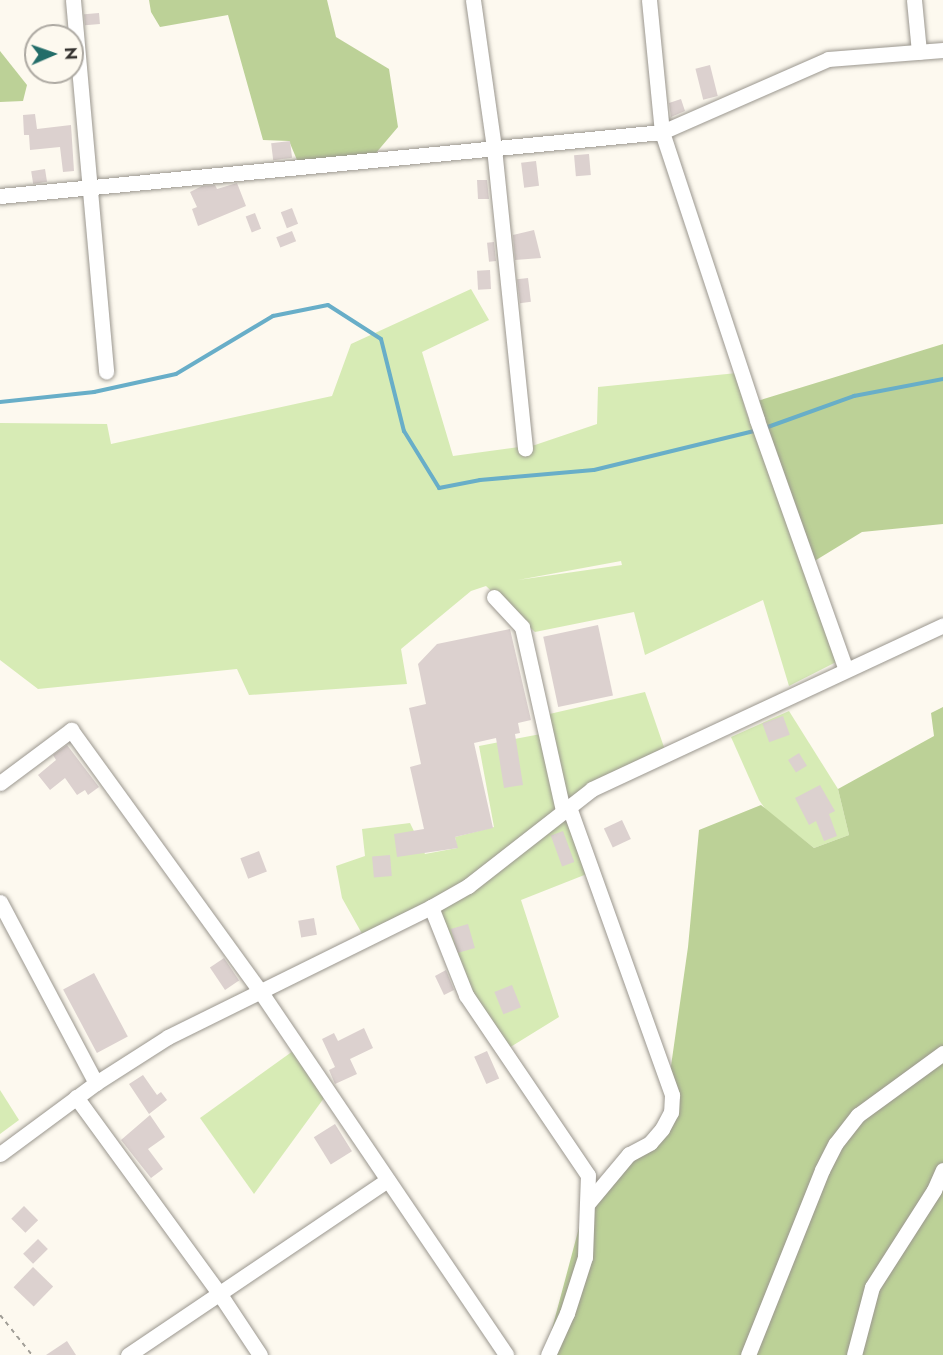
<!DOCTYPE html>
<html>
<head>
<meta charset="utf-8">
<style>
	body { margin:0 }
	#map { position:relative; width:943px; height:1355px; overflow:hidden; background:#fdf9ef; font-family:Jost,sans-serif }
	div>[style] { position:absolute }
	.green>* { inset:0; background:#d7ebb5 }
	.forest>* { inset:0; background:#bcd197 }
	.stream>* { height:4px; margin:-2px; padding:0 2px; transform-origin:2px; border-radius:2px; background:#68aec8 }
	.building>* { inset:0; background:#dcd1cf; transform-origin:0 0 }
	.path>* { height:2px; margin-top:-1px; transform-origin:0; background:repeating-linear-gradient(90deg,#a19e97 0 4.5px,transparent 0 9px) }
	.roads { filter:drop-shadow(0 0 2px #9b978f) drop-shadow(0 0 2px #9b978f) }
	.minor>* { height:15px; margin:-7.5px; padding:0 7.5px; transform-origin:7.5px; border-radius:7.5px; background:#fff }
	span { translate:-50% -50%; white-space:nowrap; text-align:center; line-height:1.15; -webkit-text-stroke:4.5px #fdf9ef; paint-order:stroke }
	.north { position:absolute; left:24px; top:24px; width:60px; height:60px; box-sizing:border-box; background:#fdf9ef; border:2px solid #ada9a2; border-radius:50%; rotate:88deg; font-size:16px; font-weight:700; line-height:24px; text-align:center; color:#34322f }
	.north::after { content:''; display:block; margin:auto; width:21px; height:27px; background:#236d69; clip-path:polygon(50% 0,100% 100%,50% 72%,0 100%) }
</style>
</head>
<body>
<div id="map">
	<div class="green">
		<div style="clip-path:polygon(evenodd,471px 289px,489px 320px,422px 352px,453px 456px,535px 445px,597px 424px,598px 387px,737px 373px,745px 409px,842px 659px,789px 686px,763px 600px,645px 655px,634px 612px,535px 632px,486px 586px,471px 591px,401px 649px,407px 684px,249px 695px,237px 669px,38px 689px,0 660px,0 423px,107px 424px,111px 444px,332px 396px,351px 344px,471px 289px,621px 561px,622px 565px,518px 580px,621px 561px)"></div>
		<div style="clip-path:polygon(645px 692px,666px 753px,569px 807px,545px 715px)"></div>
		<div style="clip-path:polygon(789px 711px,838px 789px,849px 835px,814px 848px,766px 810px,759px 800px,731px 737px)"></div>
		<div style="clip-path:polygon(546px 733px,563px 811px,597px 870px,521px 900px,559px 1017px,504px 1051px,466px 995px,433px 912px,469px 881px,365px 939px,342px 898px,336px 866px,365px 856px,362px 829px,410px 823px,425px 854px,457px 848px,455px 837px,494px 827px,479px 746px)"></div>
		<div style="clip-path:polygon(293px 1051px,324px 1098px,254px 1194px,200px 1118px)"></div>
		<div style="clip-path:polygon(0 1090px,19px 1120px,0 1134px)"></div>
	</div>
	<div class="forest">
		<div style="clip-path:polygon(149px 0,327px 0,336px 37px,389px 69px,398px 127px,370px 160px,300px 167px,289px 141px,263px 140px,228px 15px,160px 27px,151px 12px)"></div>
		<div style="clip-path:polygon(0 51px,27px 85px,23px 101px,0 102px)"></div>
		<div style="clip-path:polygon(943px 344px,943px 524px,862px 532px,808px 565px,751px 403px)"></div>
		<div style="clip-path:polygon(943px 707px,943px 1355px,545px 1355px,588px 1194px,662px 1129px,688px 947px,699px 830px,761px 805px,814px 848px,849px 835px,838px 789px,934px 736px,931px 713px)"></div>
	</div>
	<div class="stream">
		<div style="left:0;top:402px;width:95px;rotate:-6.1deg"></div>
		<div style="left:94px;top:392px;width:84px;rotate:-12.4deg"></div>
		<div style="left:176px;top:374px;width:113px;rotate:-30.9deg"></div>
		<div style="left:273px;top:316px;width:56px;rotate:-11.3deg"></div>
		<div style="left:328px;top:305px;width:63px;rotate:32.7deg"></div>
		<div style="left:381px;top:339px;width:95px;rotate:76deg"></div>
		<div style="left:404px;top:431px;width:67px;rotate:58.4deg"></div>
		<div style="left:439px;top:488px;width:42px;rotate:-11deg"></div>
		<div style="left:480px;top:480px;width:114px;rotate:-5deg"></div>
		<div style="left:594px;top:470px;width:169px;rotate:-13.7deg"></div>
		<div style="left:765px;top:428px;width:95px;rotate:-19.8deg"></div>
		<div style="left:854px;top:396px;width:91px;rotate:-10.8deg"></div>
	</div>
	<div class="building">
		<div style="left:99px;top:13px;width:11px;height:15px;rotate:85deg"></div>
		<div style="left:710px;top:65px;width:32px;height:15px;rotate:76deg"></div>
		<div style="clip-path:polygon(681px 99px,685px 111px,671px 117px,669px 103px)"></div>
		<div style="clip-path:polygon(35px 114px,37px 129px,71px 125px,74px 171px,63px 172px,60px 147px,30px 150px,29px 135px,24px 135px,23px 115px)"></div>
		<div style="left:290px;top:141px;width:17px;height:19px;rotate:83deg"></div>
		<div style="left:589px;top:154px;width:21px;height:15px;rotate:85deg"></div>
		<div style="left:536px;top:161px;width:25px;height:15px;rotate:83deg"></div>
		<div style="left:45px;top:169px;width:13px;height:14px;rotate:81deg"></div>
		<div style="clip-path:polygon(477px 180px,487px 180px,489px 199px,478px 199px)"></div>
		<div style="clip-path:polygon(237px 183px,246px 206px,198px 226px,192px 209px,197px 207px,190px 192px,202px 186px,215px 185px,217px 189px)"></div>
		<div style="left:292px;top:208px;width:17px;height:12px;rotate:69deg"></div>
		<div style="left:255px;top:213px;width:17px;height:10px;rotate:69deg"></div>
		<div style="clip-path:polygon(534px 230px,541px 258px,515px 260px,513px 235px)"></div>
		<div style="left:292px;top:231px;width:11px;height:17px;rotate:68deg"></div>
		<div style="left:494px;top:242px;width:19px;height:7px;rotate:84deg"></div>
		<div style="left:490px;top:270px;width:19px;height:13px;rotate:87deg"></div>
		<div style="left:528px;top:278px;width:24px;height:11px;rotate:83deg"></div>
		<div style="left:598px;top:625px;width:72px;height:56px;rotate:78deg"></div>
		<div style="clip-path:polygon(510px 629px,531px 720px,518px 723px,520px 733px,515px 734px,523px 785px,504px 788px,496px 738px,474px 743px,493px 828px,455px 837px,458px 848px,397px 857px,394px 834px,424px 829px,410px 767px,421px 764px,409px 708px,426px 704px,418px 664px,437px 644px)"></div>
		<div style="left:783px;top:716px;width:20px;height:22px;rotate:70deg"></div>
		<div style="clip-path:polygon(67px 745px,99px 787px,88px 795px,85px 790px,77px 795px,65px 778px,50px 790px,38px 775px,56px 760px,53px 755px)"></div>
		<div style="left:799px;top:753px;width:15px;height:13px;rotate:58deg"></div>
		<div style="clip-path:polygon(820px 785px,835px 811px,829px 814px,837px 836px,824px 841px,816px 821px,809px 825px,795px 798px)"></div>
		<div style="left:622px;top:820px;width:21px;height:20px;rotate:65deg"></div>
		<div style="left:563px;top:831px;width:33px;height:13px;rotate:70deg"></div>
		<div style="left:259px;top:851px;width:22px;height:20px;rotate:69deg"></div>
		<div style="left:390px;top:855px;width:21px;height:18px;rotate:85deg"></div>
		<div style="left:314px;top:918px;width:17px;height:16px;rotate:80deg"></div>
		<div style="left:468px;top:924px;width:25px;height:18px;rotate:74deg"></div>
		<div style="left:224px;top:958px;width:27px;height:17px;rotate:56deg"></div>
		<div style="clip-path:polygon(446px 970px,454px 990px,444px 995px,435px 976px)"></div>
		<div style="left:94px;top:973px;width:72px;height:35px;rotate:62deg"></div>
		<div style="left:512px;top:985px;width:24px;height:19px;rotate:68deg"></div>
		<div style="clip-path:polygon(364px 1028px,373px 1048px,350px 1059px,357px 1074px,335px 1084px,329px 1070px,335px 1067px,322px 1039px,334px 1033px,338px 1041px)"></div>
		<div style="left:487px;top:1051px;width:30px;height:14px;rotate:66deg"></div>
		<div style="clip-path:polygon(143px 1075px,157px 1095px,161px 1092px,167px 1100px,149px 1114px,129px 1084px)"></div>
		<div style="clip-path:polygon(150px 1115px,165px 1137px,148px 1149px,163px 1169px,151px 1178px,121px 1140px)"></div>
		<div style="left:335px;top:1124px;width:32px;height:25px;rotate:58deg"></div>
		<div style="left:24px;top:1206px;width:20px;height:18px;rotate:45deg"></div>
		<div style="left:38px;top:1239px;width:14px;height:21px;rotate:45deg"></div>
		<div style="left:33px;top:1267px;width:28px;height:28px;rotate:44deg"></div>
		<div style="clip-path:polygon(67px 1341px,76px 1355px,46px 1355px)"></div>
	</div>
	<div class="path">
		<div style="left:0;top:1315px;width:51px;rotate:51.3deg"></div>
	</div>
	<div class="roads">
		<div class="minor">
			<div style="left:73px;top:0;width:373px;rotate:84.9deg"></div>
			<div style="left:473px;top:0;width:149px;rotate:81.9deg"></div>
			<div style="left:494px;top:148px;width:302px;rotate:84.1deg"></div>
			<div style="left:649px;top:0;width:133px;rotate:84.4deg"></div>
			<div style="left:662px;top:132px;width:303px;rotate:71.7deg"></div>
			<div style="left:757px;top:420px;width:265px;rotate:70.4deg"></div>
			<div style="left:914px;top:0;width:52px;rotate:84.5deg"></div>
			<div style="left:0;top:196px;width:665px;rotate:-5.52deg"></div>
			<div style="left:662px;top:132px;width:181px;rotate:-23.7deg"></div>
			<div style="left:828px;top:59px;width:115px;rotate:-4.5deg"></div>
			<div style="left:494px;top:597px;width:41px;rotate:47deg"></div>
			<div style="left:522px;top:627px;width:189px;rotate:77.4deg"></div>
			<div style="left:0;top:783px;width:89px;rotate:-36.7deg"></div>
			<div style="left:71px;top:730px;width:322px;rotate:54.1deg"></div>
			<div style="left:260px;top:991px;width:439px;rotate:55.9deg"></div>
			<div style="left:569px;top:807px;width:306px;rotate:70.3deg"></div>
			<div style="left:672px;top:1095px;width:17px;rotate:93deg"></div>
			<div style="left:671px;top:1112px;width:19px;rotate:118deg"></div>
			<div style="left:662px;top:1129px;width:18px;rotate:131deg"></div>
			<div style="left:650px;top:1143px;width:24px;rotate:152deg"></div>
			<div style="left:629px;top:1154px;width:64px;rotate:129.9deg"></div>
			<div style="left:0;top:902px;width:205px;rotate:62.1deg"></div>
			<div style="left:431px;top:907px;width:95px;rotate:68.3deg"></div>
			<div style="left:466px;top:995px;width:217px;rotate:55.9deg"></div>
			<div style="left:588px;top:1175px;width:82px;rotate:92.1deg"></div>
			<div style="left:585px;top:1257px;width:59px;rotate:107.8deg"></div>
			<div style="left:567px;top:1313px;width:46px;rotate:114.3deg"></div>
			<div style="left:76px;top:1097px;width:243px;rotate:53.9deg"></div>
			<div style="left:219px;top:1293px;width:74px;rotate:56.5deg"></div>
			<div style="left:0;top:1154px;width:119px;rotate:-36.5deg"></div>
			<div style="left:96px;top:1083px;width:85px;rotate:-32.6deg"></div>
			<div style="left:168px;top:1037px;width:293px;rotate:-26.3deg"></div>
			<div style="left:431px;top:907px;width:43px;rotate:-29.6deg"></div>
			<div style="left:468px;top:886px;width:157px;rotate:-38deg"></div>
			<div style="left:592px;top:789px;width:387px;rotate:-25deg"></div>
			<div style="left:128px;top:1355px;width:313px;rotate:-34deg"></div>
			<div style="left:748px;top:1355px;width:199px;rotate:-68.2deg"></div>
			<div style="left:822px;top:1170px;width:30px;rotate:-63deg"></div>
			<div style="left:836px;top:1143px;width:36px;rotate:-52deg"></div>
			<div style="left:858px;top:1115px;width:105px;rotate:-36.1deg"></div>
			<div style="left:854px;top:1355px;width:70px;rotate:-75.2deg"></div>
			<div style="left:872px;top:1287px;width:115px;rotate:-57.4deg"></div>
			<div style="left:934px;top:1190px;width:22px;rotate:-66deg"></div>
		</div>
	</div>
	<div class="north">N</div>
</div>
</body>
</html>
